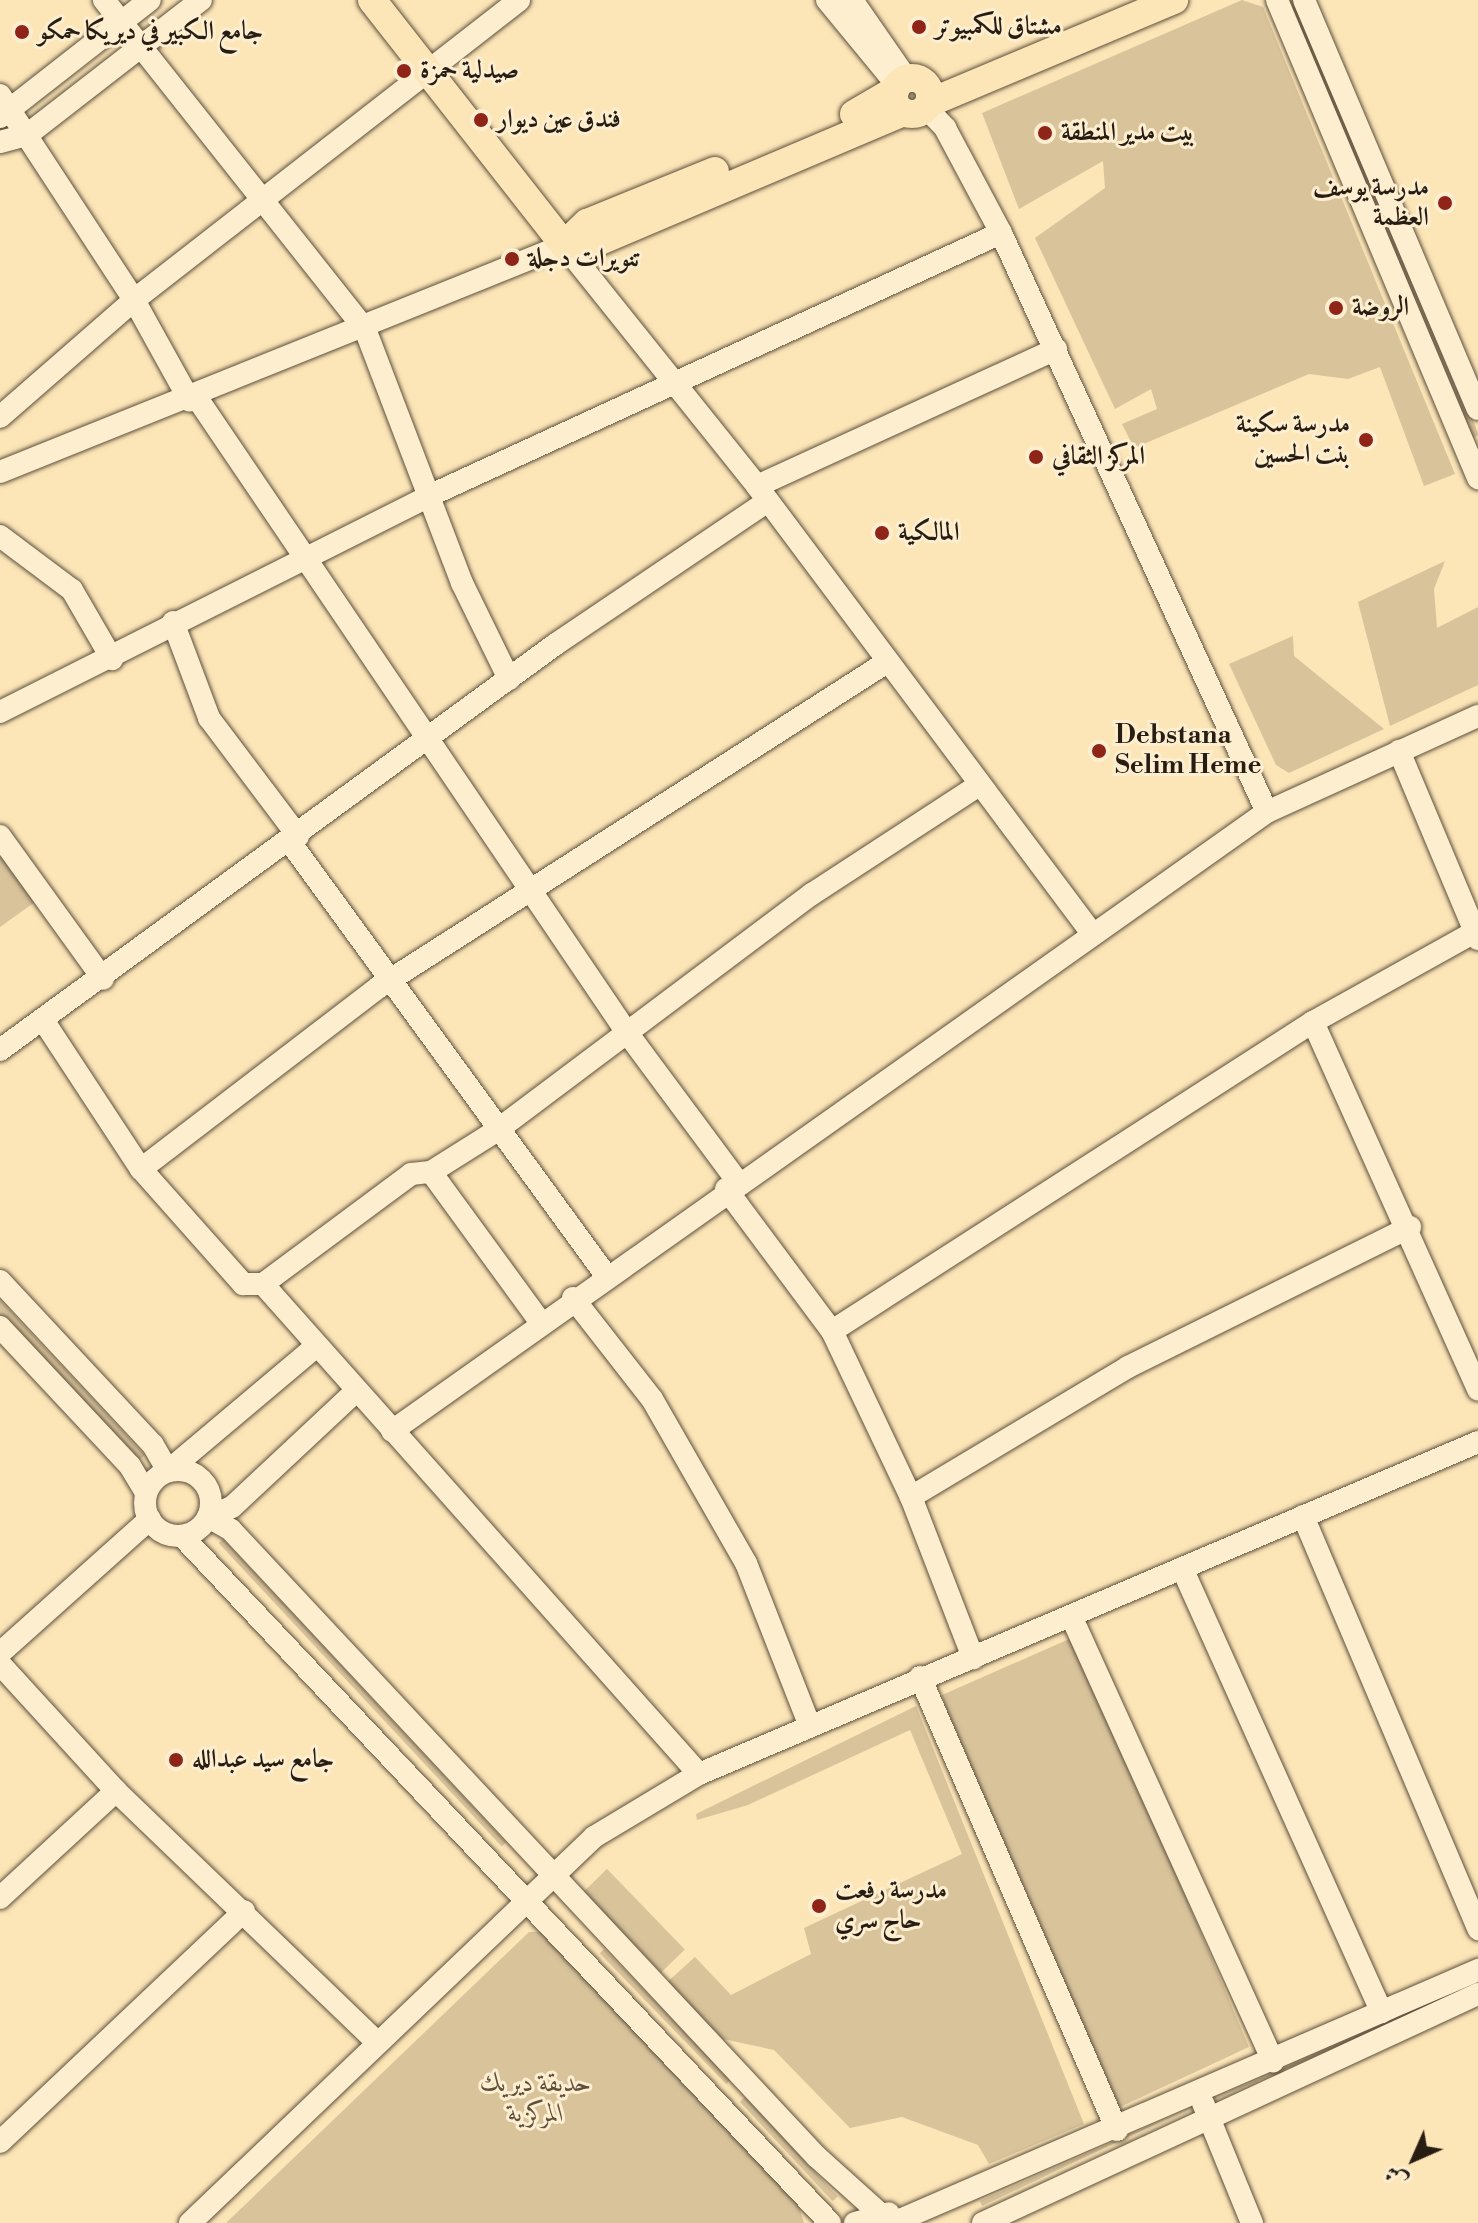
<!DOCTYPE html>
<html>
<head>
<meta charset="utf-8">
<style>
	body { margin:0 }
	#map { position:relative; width:1478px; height:2223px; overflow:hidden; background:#fce5b7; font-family:"Libre Bodoni",Amiri,serif }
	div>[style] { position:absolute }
	.green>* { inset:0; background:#d8c39b; transform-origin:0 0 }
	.roads { filter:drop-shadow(0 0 2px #5d4f3c) drop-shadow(0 0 2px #5d4f3c) }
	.minor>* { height:22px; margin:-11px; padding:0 11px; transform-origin:11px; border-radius:11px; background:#fdeed0 }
	.minor>.ring { margin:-11px; padding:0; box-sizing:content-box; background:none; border:22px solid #fdeed0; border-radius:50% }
	.major>* { height:28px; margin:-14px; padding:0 14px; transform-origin:14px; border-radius:14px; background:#fce5b7 }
	.major>.ring { margin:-14px; padding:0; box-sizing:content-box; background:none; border:28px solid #fce5b7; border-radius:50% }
	.dots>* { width:22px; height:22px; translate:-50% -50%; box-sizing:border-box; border:4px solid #fdeed0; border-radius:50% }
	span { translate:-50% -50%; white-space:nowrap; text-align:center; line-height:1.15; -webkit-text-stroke:6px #fdeed0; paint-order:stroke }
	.poi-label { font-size:26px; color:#281d13; font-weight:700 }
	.left { translate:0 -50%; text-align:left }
	.right { translate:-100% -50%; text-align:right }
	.park-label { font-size:26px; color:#5d4f3c; font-style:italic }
	.north { position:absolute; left:1374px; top:2119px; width:80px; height:80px; -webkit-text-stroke:6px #fdeed0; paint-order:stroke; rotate:225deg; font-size:22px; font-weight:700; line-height:32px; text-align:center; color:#281d13 }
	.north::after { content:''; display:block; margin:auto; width:28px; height:36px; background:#281d13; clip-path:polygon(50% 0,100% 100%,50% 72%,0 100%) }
</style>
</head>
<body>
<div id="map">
	<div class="green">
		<div style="clip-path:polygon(1242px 0,1263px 7px,1455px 474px,1424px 486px,1380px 367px,1348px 379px,1309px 374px,1134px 448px,1122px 424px,1157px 409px,1151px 389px,1115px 409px,1035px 238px,1105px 188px,1103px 161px,1019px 209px,982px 113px)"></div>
		<div style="left:1297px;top:6px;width:466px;height:8px;rotate:67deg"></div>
		<div style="clip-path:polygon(1445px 561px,1434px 589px,1437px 628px,1478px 607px,1478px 685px,1390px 726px,1358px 602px)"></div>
		<div style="clip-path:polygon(1293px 636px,1294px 656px,1384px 729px,1289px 773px,1276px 765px,1229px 664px)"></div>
		<div style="clip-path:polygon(0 843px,42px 897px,0 927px)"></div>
		<div style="left:0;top:1300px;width:212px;height:10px;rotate:47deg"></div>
		<div style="left:223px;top:1539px;width:415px;height:6px;rotate:47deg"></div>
		<div style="clip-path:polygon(1076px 1636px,1249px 2047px,1118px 2108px,958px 1753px,942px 1695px)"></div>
		<div style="clip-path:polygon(916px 1706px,1084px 2124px,989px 2164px,978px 2145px,902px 2117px,850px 2128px,774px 2050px,723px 2039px,665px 1984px,695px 1957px,731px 1995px,811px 1954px,804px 1928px,962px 1854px,910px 1730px,748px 1805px,697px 1820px,696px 1814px)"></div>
		<div style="left:607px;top:1869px;width:112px;height:33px;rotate:46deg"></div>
		<div style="clip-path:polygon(529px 1932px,550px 1932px,798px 2203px,804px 2223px,226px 2223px)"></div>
		<div style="left:604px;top:1949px;width:182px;height:6px;rotate:46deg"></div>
		<div style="clip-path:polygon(1478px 1982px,1478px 1988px,1219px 2097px)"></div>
		<div style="left:745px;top:2097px;width:136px;height:7px;rotate:47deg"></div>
		<div style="clip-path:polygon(1172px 2116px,982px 2206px,980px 2201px)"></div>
	</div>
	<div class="roads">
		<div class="minor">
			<div style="left:104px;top:0;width:420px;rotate:51.6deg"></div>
			<div style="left:365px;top:329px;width:272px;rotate:69.1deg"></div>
			<div style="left:462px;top:583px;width:107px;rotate:63.9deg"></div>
			<div style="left:827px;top:0;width:110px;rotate:50.5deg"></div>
			<div style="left:852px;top:0;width:95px;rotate:55.3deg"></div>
			<div style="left:1277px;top:0;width:519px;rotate:67.19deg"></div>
			<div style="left:1304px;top:0;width:444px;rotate:67deg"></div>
			<div style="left:0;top:95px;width:245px;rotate:56.8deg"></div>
			<div style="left:134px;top:300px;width:115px;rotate:61deg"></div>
			<div style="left:926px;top:108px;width:28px;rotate:46deg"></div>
			<div style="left:945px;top:128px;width:119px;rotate:61.9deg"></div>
			<div style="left:1001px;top:233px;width:637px;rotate:65.33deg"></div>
			<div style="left:0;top:117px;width:190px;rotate:-38deg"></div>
			<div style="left:0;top:142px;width:28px;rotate:-15deg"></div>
			<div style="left:27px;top:135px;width:220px;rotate:-37.8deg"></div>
			<div style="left:197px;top:398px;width:768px;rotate:55.88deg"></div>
			<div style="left:628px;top:1034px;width:184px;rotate:53.4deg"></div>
			<div style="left:0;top:417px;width:178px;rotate:-41.1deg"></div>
			<div style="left:134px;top:300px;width:488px;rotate:-37.9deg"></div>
			<div style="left:0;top:472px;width:608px;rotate:-21.92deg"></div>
			<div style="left:564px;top:245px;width:309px;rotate:51.3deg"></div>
			<div style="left:757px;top:486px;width:557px;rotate:53.17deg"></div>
			<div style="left:757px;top:486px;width:329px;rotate:-24.6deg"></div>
			<div style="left:0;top:536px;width:90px;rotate:36.9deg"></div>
			<div style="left:72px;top:590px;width:80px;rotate:59.9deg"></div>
			<div style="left:173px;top:622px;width:103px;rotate:69.4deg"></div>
			<div style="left:209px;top:718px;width:148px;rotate:53deg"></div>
			<div style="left:0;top:712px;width:483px;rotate:-26.7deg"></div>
			<div style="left:431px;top:495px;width:627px;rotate:-24.69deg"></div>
			<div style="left:1399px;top:751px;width:204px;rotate:67.2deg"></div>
			<div style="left:0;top:836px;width:176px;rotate:54.2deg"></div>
			<div style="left:290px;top:842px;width:535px;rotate:53.9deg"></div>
			<div style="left:43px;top:1020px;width:178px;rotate:56.7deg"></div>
			<div style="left:141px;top:1169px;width:154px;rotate:48.4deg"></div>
			<div style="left:243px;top:1284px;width:20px"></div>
			<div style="left:263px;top:1284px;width:656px;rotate:48.34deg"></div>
			<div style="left:1313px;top:1022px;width:403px;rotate:65.8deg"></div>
			<div style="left:0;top:1050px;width:688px;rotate:-36.14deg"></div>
			<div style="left:556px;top:644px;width:252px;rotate:-34deg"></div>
			<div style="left:141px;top:1169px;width:300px;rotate:-37.4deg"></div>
			<div style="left:379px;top:987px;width:603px;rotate:-32.61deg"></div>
			<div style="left:431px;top:1172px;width:187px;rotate:53.9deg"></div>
			<div style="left:726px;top:1189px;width:177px;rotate:53.3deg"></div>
			<div style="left:832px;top:1331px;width:184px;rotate:64.6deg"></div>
			<div style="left:911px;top:1497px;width:173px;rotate:68.9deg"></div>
			<div style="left:0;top:1281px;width:224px;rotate:47deg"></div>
			<div style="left:153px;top:1445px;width:30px;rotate:60deg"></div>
			<div style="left:168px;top:1471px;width:191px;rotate:-40.1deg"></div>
			<div style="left:263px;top:1284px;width:184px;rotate:-36.6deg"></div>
			<div style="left:411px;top:1174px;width:20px;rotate:-6deg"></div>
			<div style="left:431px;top:1172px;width:77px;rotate:-32.2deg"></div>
			<div style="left:496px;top:1131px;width:395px;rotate:-36.9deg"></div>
			<div style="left:812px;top:894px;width:199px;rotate:-33.1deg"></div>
			<div style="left:573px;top:1298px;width:128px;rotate:52deg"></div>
			<div style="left:652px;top:1399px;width:189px;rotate:60.2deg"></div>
			<div style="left:746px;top:1563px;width:175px;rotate:68.6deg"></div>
			<div style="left:0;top:1327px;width:190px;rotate:46.9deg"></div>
			<div style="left:130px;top:1466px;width:31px;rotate:59deg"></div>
			<div style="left:832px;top:1331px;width:572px;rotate:-32.72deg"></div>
			<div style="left:1313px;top:1022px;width:185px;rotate:-29.1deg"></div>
			<div style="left:355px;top:1392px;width:168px;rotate:136.9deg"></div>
			<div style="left:232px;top:1507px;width:26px;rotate:157deg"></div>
			<div style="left:208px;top:1517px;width:26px;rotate:29deg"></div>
			<div style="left:231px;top:1530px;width:858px;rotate:46.94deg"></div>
			<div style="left:817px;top:2157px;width:82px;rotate:42deg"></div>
			<div style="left:392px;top:1431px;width:1072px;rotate:-35.28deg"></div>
			<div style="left:1267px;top:812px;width:232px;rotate:-24.5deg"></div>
			<div class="ring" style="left:145px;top:1470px;width:44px;height:44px"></div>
			<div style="left:911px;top:1497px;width:253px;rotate:-30.9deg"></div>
			<div style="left:1128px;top:1367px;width:315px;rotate:-26.4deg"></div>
			<div style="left:1303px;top:1516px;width:449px;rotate:67deg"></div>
			<div style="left:182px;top:1536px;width:944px;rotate:46.67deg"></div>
			<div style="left:1182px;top:1568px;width:487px;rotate:65.8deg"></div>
			<div style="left:1072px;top:1618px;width:487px;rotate:65.6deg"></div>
			<div style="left:0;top:1653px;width:201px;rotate:-41.8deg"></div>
			<div style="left:0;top:1664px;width:172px;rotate:47.6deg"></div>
			<div style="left:116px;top:1791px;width:359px;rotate:43.9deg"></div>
			<div style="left:920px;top:1677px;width:494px;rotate:66.5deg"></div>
			<div style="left:0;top:1898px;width:158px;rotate:-42.7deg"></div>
			<div style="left:1203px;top:2103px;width:130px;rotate:67.8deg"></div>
			<div style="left:0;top:2142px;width:336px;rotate:-43.4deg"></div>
			<div style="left:902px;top:2219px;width:628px;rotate:-23.38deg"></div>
			<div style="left:190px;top:2223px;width:559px;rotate:-43.69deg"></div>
			<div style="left:594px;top:1837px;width:122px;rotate:-31deg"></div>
			<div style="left:699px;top:1774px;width:847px;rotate:-23.08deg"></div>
			<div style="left:855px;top:2223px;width:35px;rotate:-16deg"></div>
			<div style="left:983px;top:2223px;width:545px;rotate:-24.83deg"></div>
		</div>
		<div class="major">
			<div style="left:372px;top:0;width:311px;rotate:51.9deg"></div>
			<div style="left:564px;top:245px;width:31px;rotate:-4deg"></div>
			<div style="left:595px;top:243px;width:335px;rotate:-23deg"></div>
			<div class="ring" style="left:894px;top:78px;width:8px;height:8px"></div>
			<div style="left:929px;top:103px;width:266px;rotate:-22.8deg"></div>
			<div style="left:854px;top:114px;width:48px;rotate:-30.3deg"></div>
			<div style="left:564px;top:245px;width:32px;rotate:-44deg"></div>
			<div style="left:587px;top:223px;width:138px;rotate:-22.1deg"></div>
		</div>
	</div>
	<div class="dots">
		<div style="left:919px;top:27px;background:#8f2418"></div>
		<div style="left:22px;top:32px;background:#8f2418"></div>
		<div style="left:404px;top:71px;background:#8f2418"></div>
		<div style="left:481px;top:120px;background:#8f2418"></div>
		<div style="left:1045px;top:133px;background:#8f2418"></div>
		<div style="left:1445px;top:203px;background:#8f2418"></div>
		<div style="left:512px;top:259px;background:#8f2418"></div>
		<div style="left:1336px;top:308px;background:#8f2418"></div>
		<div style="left:1366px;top:440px;background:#8f2418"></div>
		<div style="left:1036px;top:457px;background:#8f2418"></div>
		<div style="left:882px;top:533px;background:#8f2418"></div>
		<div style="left:1099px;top:751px;background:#8f2418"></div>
		<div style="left:176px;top:1760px;background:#8f2418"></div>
		<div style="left:819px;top:1906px;background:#8f2418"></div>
	</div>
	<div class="poi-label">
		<span class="left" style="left:935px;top:27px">مشتاق للكمبيوتر</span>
		<span class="left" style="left:38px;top:32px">جامع الكبير في ديريكا حمكو</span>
		<span class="left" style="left:420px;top:71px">صيدلية حمزة</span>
		<span class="left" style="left:497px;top:120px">فندق عين ديوار</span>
		<span class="left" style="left:1061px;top:133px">بيت مدير المنطقة</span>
		<span class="right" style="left:1429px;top:203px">مدرسة يوسف<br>العظمة</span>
		<span class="left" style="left:528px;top:259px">تنويرات دجلة</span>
		<span class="left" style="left:1352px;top:308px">الروضة</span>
		<span class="right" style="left:1350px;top:440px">مدرسة سكينة<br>بنت الحسين</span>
		<span class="left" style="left:1052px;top:457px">المركز الثقافي</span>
		<span class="left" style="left:898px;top:533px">المالكية</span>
		<span class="left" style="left:1115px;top:751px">Debstana<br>Selim Heme</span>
		<span class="left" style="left:192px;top:1760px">جامع سيد عبدالله</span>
		<span class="left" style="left:835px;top:1906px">مدرسة رفعت<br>حاج سري</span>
	</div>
	<div class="park-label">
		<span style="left:536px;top:2099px">حديقة ديريك<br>المركزية</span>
	</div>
	<div class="north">ش</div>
</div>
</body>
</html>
